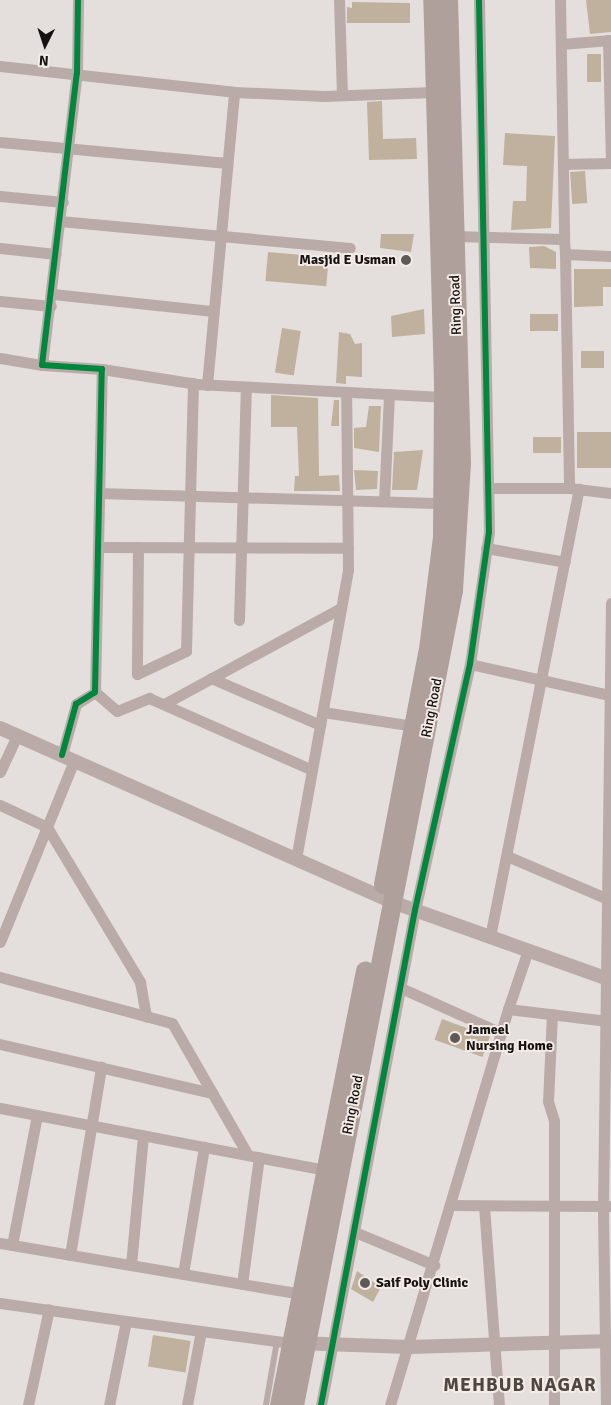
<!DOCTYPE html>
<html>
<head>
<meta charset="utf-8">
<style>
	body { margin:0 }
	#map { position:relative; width:611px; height:1405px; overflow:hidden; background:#e4dfdc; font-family:Signika,sans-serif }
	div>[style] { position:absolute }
	.building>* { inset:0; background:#bfb19d; transform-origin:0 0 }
	.service>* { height:5.5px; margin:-2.75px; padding:0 2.75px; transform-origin:2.75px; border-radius:2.75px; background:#baaba8 }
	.minor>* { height:11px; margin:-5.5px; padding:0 5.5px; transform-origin:5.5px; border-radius:5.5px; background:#baaba8 }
	.tertiary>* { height:14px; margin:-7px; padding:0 7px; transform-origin:7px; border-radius:7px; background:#baaba8 }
	.trunk>* { height:19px; margin:-9.5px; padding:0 9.5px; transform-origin:9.5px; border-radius:9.5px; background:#b0a09c }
	.cycleway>* { height:6px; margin:-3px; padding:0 3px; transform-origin:3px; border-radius:3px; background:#00873e }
	.dots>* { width:14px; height:14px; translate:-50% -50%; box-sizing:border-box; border:2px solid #f4ebe6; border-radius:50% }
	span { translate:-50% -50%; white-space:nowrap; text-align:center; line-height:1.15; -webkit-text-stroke:4px #f4ebe6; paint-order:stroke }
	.poi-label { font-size:14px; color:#151211; font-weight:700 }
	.right { translate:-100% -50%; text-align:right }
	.left { translate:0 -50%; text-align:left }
	.street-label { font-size:14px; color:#151211 }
	.district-label { font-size:19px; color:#4d4641; font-weight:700; letter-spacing:1px }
	.north { position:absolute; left:20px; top:20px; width:50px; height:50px; -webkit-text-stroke:4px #f4ebe6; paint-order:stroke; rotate:184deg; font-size:14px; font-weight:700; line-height:20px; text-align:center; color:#151211 }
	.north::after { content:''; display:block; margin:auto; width:18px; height:22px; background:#151211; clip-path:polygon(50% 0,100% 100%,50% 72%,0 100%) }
</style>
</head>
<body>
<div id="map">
	<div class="building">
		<div style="clip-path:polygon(586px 0,611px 0,611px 32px,590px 34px)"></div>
		<div style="clip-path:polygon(352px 2px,410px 3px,410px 23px,347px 23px,347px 7px,352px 8px)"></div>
		<div style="left:587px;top:54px;width:14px;height:28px"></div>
		<div style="clip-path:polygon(382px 101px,383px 139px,416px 138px,417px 159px,369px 160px,367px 102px)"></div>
		<div style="clip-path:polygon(505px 133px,555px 136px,551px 228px,511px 230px,513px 201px,526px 201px,527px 166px,503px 165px)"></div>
		<div style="left:585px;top:171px;width:32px;height:15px;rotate:86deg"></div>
		<div style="clip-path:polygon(381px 234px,414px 234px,411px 252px,380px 248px)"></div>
		<div style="clip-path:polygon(544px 246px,556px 252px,556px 269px,530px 268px,529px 247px)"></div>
		<div style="left:268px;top:252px;width:61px;height:29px;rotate:5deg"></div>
		<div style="clip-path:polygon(574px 269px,611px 269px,611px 287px,603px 287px,603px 306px,574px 307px)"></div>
		<div style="clip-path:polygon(424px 309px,425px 334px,392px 337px,391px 316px)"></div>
		<div style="left:530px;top:314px;width:28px;height:17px"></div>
		<div style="left:282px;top:328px;width:19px;height:45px;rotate:9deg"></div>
		<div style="clip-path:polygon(339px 332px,350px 334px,355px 344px,362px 343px,362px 377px,346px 376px,346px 384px,336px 383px)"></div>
		<div style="left:581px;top:351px;width:23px;height:17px"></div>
		<div style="clip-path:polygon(271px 395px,318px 398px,319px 476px,339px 475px,340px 491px,294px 491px,295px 476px,299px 476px,297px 427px,271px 427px)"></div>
		<div style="clip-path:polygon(334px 400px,339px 400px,339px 426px,331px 426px)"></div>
		<div style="clip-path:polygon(369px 406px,381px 406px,379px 452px,354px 448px,354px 428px,366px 427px)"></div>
		<div style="left:611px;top:432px;width:36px;height:34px;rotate:90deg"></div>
		<div style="left:561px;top:437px;width:16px;height:28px;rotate:90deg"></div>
		<div style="clip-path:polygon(423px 450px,417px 490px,392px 490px,394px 452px)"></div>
		<div style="clip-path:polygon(354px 470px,378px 471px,377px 489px,356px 490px)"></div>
		<div style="left:442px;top:1019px;width:51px;height:22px;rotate:20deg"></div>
		<div style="clip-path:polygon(357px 1271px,381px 1287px,373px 1302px,351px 1289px)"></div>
		<div style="left:153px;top:1335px;width:38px;height:32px;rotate:9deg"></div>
	</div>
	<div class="service">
		<div style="left:266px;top:1405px;width:65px;rotate:-80.2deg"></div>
	</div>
	<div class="minor">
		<div style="left:339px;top:0;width:95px;rotate:88.2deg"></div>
		<div style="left:560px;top:0;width:239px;rotate:89deg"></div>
		<div style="left:608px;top:40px;width:123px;rotate:88.6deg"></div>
		<div style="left:561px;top:44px;width:50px;rotate:-4.6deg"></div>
		<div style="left:0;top:66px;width:235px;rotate:6.3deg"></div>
		<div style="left:234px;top:92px;width:90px;rotate:2.5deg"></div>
		<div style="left:324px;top:96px;width:110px;rotate:-2.1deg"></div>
		<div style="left:0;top:142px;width:228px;rotate:5.3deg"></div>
		<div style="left:563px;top:164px;width:48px;rotate:-1.2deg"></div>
		<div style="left:0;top:196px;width:63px;rotate:5.4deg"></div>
		<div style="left:60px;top:221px;width:291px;rotate:5.3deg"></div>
		<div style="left:454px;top:236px;width:110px;rotate:1.6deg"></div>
		<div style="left:564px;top:239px;width:15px;rotate:86deg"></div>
		<div style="left:565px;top:254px;width:46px;rotate:2.5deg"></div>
		<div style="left:0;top:248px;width:56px;rotate:6.1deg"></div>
		<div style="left:565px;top:254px;width:234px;rotate:89deg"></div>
		<div style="left:53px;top:294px;width:161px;rotate:6.1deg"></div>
		<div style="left:0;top:301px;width:51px;rotate:5.6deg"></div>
		<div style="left:0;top:358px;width:43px;rotate:9.5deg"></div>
		<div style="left:102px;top:369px;width:96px;rotate:9deg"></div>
		<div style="left:197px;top:384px;width:246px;rotate:3deg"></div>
		<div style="left:207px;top:385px;width:294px;rotate:-84.7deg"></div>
		<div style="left:488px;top:488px;width:81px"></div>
		<div style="left:569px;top:488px;width:42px;rotate:6.8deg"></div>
		<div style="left:99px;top:493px;width:345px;rotate:1.7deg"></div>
		<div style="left:384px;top:501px;width:107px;rotate:-87.3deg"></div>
		<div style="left:98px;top:547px;width:250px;rotate:0.2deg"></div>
		<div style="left:138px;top:547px;width:127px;rotate:90.5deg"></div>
		<div style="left:137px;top:674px;width:54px;rotate:-25.1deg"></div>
		<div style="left:186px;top:651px;width:268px;rotate:-88.5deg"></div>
		<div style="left:486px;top:548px;width:80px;rotate:10deg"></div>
		<div style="left:239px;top:620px;width:233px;rotate:-88.3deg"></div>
		<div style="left:470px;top:664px;width:142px;rotate:12.6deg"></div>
		<div style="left:211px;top:678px;width:119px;rotate:23.3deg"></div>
		<div style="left:95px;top:692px;width:29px;rotate:41deg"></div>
		<div style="left:117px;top:711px;width:35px;rotate:-22deg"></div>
		<div style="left:149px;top:698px;width:178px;rotate:23.8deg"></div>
		<div style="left:164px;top:704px;width:201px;rotate:-28.5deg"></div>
		<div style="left:323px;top:712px;width:91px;rotate:8.8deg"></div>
		<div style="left:62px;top:755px;width:53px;rotate:-74.6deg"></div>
		<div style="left:76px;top:704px;width:22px;rotate:-32deg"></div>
		<div style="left:95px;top:692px;width:323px;rotate:-88.8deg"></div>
		<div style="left:102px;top:369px;width:60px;rotate:-176.2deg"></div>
		<div style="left:42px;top:365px;width:294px;rotate:-83.2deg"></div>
		<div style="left:77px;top:73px;width:73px;rotate:-89.2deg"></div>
		<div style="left:0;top:772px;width:40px;rotate:-65deg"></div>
		<div style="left:0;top:805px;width:52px;rotate:25.1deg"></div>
		<div style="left:47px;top:827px;width:181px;rotate:59deg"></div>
		<div style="left:140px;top:982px;width:35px;rotate:80deg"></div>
		<div style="left:507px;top:856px;width:110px;rotate:23.1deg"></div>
		<div style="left:296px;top:859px;width:294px;rotate:-79.8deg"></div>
		<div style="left:348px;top:570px;width:178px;rotate:-90.6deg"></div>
		<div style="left:490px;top:937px;width:457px;rotate:-78.8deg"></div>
		<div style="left:0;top:942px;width:196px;rotate:-67.8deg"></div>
		<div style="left:528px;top:950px;width:62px;rotate:108.7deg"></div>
		<div style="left:508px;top:1009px;width:100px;rotate:6.9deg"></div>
		<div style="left:0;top:977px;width:178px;rotate:15deg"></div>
		<div style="left:172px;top:1023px;width:152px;rotate:60.1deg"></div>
		<div style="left:401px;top:988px;width:110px;rotate:24.2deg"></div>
		<div style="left:552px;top:1014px;width:87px;rotate:92.6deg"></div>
		<div style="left:548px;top:1101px;width:21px;rotate:73deg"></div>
		<div style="left:554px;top:1121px;width:284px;rotate:90deg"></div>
		<div style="left:0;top:1044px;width:218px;rotate:13deg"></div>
		<div style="left:0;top:1108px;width:332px;rotate:10.8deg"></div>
		<div style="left:452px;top:1205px;width:159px;rotate:0.4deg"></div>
		<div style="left:484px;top:1206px;width:200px;rotate:85.7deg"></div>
		<div style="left:355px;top:1232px;width:86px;rotate:22.7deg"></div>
		<div style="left:0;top:1243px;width:306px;rotate:9.6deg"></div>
		<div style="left:12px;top:1245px;width:132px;rotate:-79.1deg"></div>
		<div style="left:70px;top:1255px;width:191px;rotate:-80.6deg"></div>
		<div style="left:131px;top:1265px;width:130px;rotate:-84.7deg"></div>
		<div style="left:183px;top:1274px;width:129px;rotate:-80.6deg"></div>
		<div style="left:242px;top:1284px;width:128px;rotate:-82.4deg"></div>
		<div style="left:0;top:1303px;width:127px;rotate:8.1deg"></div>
		<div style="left:126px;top:1321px;width:86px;rotate:101.4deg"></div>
		<div style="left:126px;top:1321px;width:166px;rotate:7.6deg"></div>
		<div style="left:28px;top:1405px;width:98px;rotate:-77.7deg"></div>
		<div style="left:187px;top:1405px;width:75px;rotate:-79.3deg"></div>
		<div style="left:321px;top:1405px;width:504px;rotate:-79.25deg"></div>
		<div style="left:415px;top:910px;width:252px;rotate:-77.4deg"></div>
		<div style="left:470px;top:664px;width:133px;rotate:-81.8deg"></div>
		<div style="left:489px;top:532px;width:532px;rotate:-91.08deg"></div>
		<div style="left:390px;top:1405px;width:413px;rotate:-73.4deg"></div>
		<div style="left:606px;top:1405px;width:199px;rotate:-90.9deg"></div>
		<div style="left:603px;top:1206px;width:603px;rotate:-89.24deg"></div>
	</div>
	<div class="tertiary">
		<div style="left:0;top:728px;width:429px;rotate:23.9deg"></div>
		<div style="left:392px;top:902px;width:232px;rotate:19.6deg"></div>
		<div style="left:297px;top:1343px;width:112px;rotate:2deg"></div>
		<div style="left:409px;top:1347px;width:202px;rotate:-1.7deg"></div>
	</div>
	<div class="trunk">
		<div style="left:383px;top:884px;width:239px;rotate:-79.2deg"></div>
		<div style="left:428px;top:649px;width:114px;rotate:-82.9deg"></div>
		<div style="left:442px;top:536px;width:154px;rotate:-89.6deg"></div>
		<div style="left:443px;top:382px;width:382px;rotate:-91.6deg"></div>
		<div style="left:279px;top:1405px;width:443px;rotate:-78.8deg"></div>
		<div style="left:294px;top:1405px;width:830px;rotate:-78.96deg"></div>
		<div style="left:453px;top:590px;width:127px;rotate:-86.4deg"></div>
		<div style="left:461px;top:463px;width:463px;rotate:-91.6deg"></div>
	</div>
	<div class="cycleway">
		<div style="left:62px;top:755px;width:53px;rotate:-74.6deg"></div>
		<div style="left:76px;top:704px;width:22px;rotate:-32deg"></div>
		<div style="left:95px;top:692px;width:323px;rotate:-88.8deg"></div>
		<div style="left:102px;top:369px;width:60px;rotate:-176.2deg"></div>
		<div style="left:42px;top:365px;width:294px;rotate:-83.2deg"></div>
		<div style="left:77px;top:73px;width:73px;rotate:-89.2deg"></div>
		<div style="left:321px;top:1405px;width:504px;rotate:-79.25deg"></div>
		<div style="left:415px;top:910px;width:252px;rotate:-77.4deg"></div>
		<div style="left:470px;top:664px;width:133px;rotate:-81.8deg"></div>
		<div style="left:489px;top:532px;width:532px;rotate:-91.08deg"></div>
	</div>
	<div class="dots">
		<div style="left:406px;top:260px;background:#5d5a58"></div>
		<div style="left:455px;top:1038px;background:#5d5a58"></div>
		<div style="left:365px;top:1283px;background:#5d5a58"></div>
	</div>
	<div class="poi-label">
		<span class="right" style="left:396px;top:260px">Masjid E Usman</span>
		<span class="left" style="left:466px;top:1038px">Jameel<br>Nursing Home</span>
		<span class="left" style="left:376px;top:1283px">Saif Poly Clinic</span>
	</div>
	<div class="street-label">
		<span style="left:456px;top:305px;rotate:-92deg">Ring Road</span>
		<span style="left:432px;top:708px;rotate:-79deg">Ring Road</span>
		<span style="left:353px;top:1105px;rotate:-79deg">Ring Road</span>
	</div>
	<div class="district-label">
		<span style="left:520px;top:1386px">MEHBUB NAGAR</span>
	</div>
	<div class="north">N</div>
</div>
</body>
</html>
